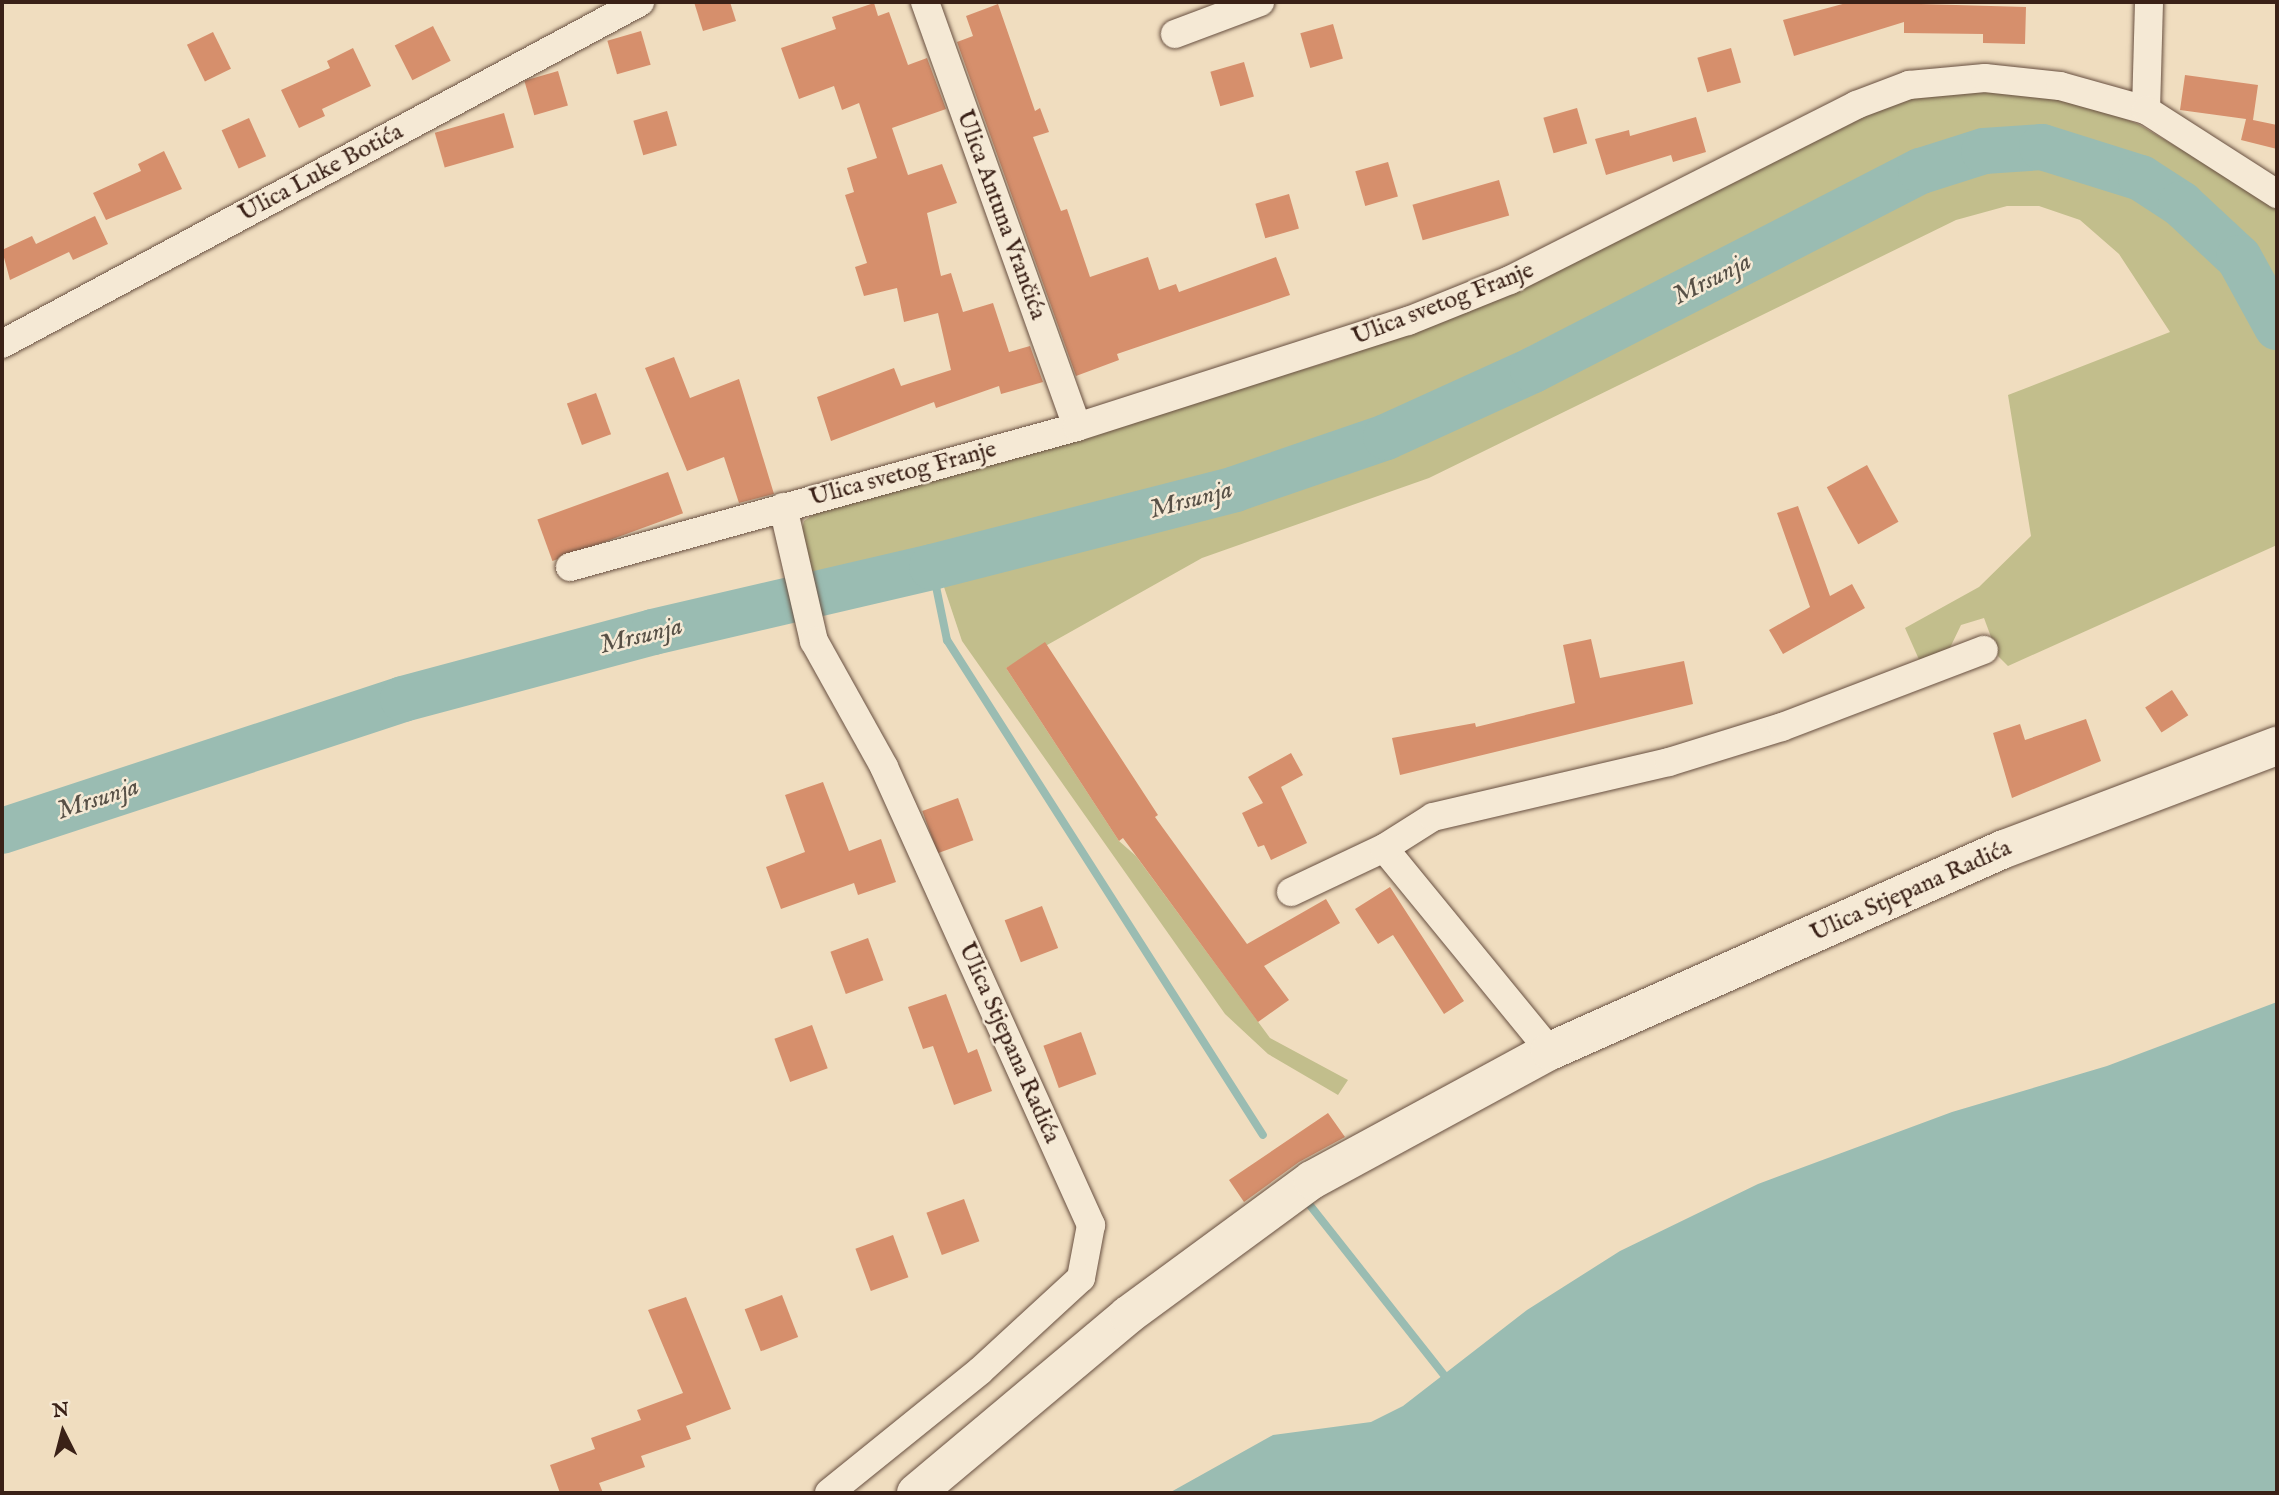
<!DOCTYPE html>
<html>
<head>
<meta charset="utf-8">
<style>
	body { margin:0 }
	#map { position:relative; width:2279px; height:1495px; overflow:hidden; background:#f0ddbf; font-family:"IM FELL English",serif }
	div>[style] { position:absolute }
	.green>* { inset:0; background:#c2be8c }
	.water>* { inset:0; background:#9abcb2 }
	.stream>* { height:8px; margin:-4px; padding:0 4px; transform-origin:4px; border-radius:4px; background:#9abcb2 }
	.river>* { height:46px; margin:-23px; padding:0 23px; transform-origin:23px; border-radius:23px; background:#9abcb2 }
	.building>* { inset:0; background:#d68f6c; transform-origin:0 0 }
	.roads { filter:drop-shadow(0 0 2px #685041) drop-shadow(0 0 2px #685041) }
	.street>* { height:28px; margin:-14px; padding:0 14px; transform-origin:14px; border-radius:14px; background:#f5e9d5 }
	.secondary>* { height:38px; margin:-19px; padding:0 19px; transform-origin:19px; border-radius:19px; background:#f5e9d5 }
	span { translate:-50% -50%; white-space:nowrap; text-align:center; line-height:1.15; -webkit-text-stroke:5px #f5e9d5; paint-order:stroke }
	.street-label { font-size:24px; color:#3a2117 }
	.water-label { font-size:26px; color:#575046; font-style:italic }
	.frame { position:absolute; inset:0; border:4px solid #3a2117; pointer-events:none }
	.north { position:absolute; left:28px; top:1397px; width:70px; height:70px; -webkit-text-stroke:5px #f5e9d5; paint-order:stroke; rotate:354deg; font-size:19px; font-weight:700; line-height:28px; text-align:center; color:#3a2117 }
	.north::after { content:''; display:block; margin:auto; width:24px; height:32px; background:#3a2117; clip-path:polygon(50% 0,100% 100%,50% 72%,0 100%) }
</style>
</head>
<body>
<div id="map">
	<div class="green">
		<div style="clip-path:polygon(1973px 89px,2076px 100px,2138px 124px,2277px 206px,2277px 287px,2265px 264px,2199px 195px,2133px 156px,2090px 139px,2032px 131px,1962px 138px,1902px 160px,1395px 414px,1235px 468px,814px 578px,801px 534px,804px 521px,820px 510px,1332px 361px,1420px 328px,1895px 100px)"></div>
		<div style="clip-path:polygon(2018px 164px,2063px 168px,2110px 182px,2196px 235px,2231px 277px,2277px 352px,2277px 545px,2008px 666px,1998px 656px,1984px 618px,1961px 625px,1947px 654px,1921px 664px,1905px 628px,1979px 587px,2031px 536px,2008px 395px,2170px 332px,2119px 254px,2080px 220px,2039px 206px,2007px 206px,1956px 220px,1429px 478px,1202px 558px,1006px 668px,1119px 841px,1136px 856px,1270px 1038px,1348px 1080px,1338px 1095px,1268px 1054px,1225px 1014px,962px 641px,942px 581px,1322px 479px,1457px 425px,1897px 202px,1966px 172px)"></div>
	</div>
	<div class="water">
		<div style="clip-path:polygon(2277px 1002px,2277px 1493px,1169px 1493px,1273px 1435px,1371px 1422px,1403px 1406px,1527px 1310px,1620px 1251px,1758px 1184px,1952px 1112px,2107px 1066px)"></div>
	</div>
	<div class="stream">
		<div style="left:932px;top:567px;width:75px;rotate:78.4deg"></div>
		<div style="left:947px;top:640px;width:587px;rotate:57.45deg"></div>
		<div style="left:1305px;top:1199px;width:224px;rotate:51.7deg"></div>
	</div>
	<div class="river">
		<div style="left:2px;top:831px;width:422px;rotate:-18.2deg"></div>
		<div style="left:403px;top:699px;width:259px;rotate:-15deg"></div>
		<div style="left:653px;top:632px;width:286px;rotate:-13.1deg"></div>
		<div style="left:932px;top:567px;width:313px;rotate:-14.4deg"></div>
		<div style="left:1235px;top:489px;width:160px;rotate:-19deg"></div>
		<div style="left:1386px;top:437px;width:162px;rotate:-24.5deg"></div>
		<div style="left:1533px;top:370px;width:436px;rotate:-27.2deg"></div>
		<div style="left:1921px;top:171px;width:66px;rotate:-17.6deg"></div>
		<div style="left:1984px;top:151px;width:58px;rotate:-3.9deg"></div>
		<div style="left:2042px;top:147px;width:104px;rotate:17.4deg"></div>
		<div style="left:2141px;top:178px;width:48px;rotate:33deg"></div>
		<div style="left:2181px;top:204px;width:79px;rotate:43deg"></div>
		<div style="left:2239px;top:258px;width:79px;rotate:61.2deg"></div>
	</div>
	<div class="building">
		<div style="clip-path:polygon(694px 2px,730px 2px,736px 21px,703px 31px)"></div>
		<div style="clip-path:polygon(1850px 2px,2026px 7px,2025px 44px,1983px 43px,1983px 34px,1904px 33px,1904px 22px,1794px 56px,1783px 20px)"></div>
		<div style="clip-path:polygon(874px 3px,878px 16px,889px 12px,908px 65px,927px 58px,946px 109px,892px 128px,908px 175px,942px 164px,957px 203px,927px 213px,941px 276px,951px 273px,963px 312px,993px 303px,1009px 352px,1030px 346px,1043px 382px,1001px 394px,999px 386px,936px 408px,934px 402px,831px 441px,817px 397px,894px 368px,901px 386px,951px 370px,938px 313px,904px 322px,897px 288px,864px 296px,855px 267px,867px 263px,845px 195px,854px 192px,847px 168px,877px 158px,859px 103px,842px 110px,834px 86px,799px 99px,781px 48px,836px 29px,832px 17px)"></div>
		<div style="clip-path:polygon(998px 4px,1035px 111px,1040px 108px,1049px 132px,1033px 137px,1061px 211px,1067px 209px,1090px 277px,1148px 257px,1159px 290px,1176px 284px,1179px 292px,1276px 257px,1290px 295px,1117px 354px,1119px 360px,1076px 376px,957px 42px,973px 36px,966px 16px)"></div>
		<div style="left:1333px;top:24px;width:36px;height:34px;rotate:74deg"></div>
		<div style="left:433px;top:26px;width:39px;height:43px;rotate:63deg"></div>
		<div style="left:641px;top:31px;width:35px;height:35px;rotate:74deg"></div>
		<div style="left:213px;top:32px;width:41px;height:29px;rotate:64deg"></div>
		<div style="clip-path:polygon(353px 48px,371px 86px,322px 109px,325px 116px,299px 128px,281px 90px,330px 68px,327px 61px)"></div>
		<div style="left:1731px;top:48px;width:36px;height:35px;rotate:74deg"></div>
		<div style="left:1244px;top:62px;width:36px;height:35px;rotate:74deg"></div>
		<div style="left:558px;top:71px;width:36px;height:35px;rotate:74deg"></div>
		<div style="clip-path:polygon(2185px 75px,2258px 85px,2253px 120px,2277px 125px,2277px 149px,2241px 140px,2246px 119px,2180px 110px)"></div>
		<div style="left:1577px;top:108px;width:37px;height:35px;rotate:74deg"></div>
		<div style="left:667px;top:111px;width:36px;height:35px;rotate:74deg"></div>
		<div style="left:504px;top:113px;width:36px;height:72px;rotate:74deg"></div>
		<div style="clip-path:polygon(1696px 117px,1706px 152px,1673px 162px,1671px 155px,1606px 175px,1595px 139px,1629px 130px,1630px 136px)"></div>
		<div style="left:249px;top:118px;width:42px;height:30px;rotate:66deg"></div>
		<div style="clip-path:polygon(164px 151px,182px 189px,106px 220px,93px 193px,141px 171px,138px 164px)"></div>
		<div style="left:1388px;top:162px;width:36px;height:34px;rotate:74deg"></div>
		<div style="left:1499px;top:180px;width:37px;height:90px;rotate:74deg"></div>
		<div style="left:1289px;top:194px;width:36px;height:35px;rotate:74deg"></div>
		<div style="clip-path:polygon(95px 216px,108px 244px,73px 260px,69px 252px,10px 280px,2px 250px,32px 236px,36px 244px)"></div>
		<div style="clip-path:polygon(674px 357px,690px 398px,739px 379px,774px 494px,739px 503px,724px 457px,687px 471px,645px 368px)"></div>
		<div style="left:596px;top:393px;width:44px;height:31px;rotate:70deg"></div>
		<div style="left:1867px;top:465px;width:65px;height:46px;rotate:61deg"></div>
		<div style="left:668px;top:472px;width:44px;height:139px;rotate:70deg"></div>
		<div style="clip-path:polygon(1798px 506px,1830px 596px,1852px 584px,1865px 608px,1783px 654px,1769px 630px,1810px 607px,1777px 513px)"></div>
		<div style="clip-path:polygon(1591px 639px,1600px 678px,1684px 661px,1693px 704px,1400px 775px,1392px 738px,1475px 723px,1476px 727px,1575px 703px,1563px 645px)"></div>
		<div style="clip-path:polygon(1045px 642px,1158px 815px,1155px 817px,1247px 944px,1326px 899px,1340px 923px,1264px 966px,1289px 1000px,1258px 1022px,1123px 838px,1119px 841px,1006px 668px)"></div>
		<div style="left:2172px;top:690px;width:30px;height:32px;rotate:57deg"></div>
		<div style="clip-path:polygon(2086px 719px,2101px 761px,2012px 798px,1993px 733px,2020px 724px,2025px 740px)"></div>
		<div style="clip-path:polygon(1291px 753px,1303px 775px,1281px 787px,1307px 843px,1271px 860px,1264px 845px,1258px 847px,1242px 813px,1263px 803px,1248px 777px)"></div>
		<div style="clip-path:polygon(823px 782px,849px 851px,881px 839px,896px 882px,858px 895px,854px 883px,781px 909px,766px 867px,805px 852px,785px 795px)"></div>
		<div style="left:958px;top:798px;width:45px;height:38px;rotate:70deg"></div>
		<div style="clip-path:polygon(1390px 887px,1464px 1001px,1444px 1014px,1393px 935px,1378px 944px,1355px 909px)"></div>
		<div style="left:1042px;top:906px;width:45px;height:40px;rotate:69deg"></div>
		<div style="left:868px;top:938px;width:45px;height:40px;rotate:70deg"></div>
		<div style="clip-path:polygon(946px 994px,968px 1053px,977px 1049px,992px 1091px,954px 1105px,933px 1046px,923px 1049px,908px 1007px)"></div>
		<div style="left:812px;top:1025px;width:46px;height:40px;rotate:70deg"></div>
		<div style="left:1081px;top:1032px;width:45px;height:40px;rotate:70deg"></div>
		<div style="clip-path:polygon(1328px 1113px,1345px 1137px,1299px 1162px,1244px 1202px,1229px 1180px)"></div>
		<div style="left:964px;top:1199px;width:45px;height:40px;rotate:70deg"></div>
		<div style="left:893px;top:1235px;width:45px;height:40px;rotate:70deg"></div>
		<div style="left:782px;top:1295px;width:45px;height:40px;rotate:69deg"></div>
		<div style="clip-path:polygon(686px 1297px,731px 1409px,686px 1426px,691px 1439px,641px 1456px,645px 1467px,599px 1483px,603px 1493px,560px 1493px,550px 1465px,595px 1449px,591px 1438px,641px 1420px,637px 1410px,683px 1393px,648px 1310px)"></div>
	</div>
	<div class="roads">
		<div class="street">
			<div style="left:925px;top:2px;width:451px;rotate:70.3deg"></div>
			<div style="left:1175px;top:34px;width:91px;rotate:-20.6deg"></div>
			<div style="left:2146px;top:110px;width:108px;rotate:-88.4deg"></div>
			<div style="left:2px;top:344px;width:724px;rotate:-28.19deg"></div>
			<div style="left:783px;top:507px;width:138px;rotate:77deg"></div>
			<div style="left:814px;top:641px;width:144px;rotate:60.9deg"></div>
			<div style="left:884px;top:767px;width:503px;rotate:65.68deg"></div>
			<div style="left:1091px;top:1225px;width:54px;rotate:100.7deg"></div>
			<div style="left:1081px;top:1278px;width:137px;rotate:137.4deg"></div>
			<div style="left:980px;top:1371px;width:194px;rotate:141.1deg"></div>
			<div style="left:570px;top:567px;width:526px;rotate:-15.44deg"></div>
			<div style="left:1077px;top:427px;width:348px;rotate:-17.8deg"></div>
			<div style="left:1408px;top:321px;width:110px;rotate:-21.9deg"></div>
			<div style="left:1510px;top:280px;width:388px;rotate:-26.8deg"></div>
			<div style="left:1856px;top:105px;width:57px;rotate:-20.7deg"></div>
			<div style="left:1909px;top:85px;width:76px;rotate:-5.3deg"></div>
			<div style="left:1985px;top:78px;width:75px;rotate:6.1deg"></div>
			<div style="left:2060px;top:86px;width:89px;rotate:15.6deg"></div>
			<div style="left:2146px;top:110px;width:156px;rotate:32.7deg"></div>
			<div style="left:1291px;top:892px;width:103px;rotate:-25.3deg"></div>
			<div style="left:1550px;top:1051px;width:262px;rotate:-129.3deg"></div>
			<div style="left:1384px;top:848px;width:58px;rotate:-32.3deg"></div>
			<div style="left:1433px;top:817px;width:242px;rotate:-13.1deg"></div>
			<div style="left:1669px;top:762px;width:118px;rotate:-17.2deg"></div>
			<div style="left:1782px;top:727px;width:216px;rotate:-20.9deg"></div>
		</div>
		<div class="secondary">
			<div style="left:916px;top:1493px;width:277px;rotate:-40deg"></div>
			<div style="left:1128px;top:1315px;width:228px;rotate:-36.3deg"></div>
			<div style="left:1312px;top:1180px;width:271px;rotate:-28.5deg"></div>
			<div style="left:1550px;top:1051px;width:497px;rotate:-24deg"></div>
			<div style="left:2004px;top:849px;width:292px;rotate:-20.7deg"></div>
		</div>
	</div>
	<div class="street-label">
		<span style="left:321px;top:173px;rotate:-28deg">Ulica Luke Botića</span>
		<span style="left:1001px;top:215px;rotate:70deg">Ulica Antuna Vrančića</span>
		<span style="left:1443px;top:304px;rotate:-21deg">Ulica svetog Franje</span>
		<span style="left:903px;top:474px;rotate:-15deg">Ulica svetog Franje</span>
		<span style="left:1911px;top:891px;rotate:-24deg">Ulica Stjepana Radića</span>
		<span style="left:1009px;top:1043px;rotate:66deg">Ulica Stjepana Radića</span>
	</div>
	<div class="water-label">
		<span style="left:1712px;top:279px;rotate:-27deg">Mrsunja</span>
		<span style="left:1191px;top:500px;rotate:-15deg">Mrsunja</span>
		<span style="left:641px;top:636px;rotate:-14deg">Mrsunja</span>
		<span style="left:98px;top:799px;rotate:-18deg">Mrsunja</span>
	</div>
	<div class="frame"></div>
	<div class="north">N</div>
</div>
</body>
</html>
